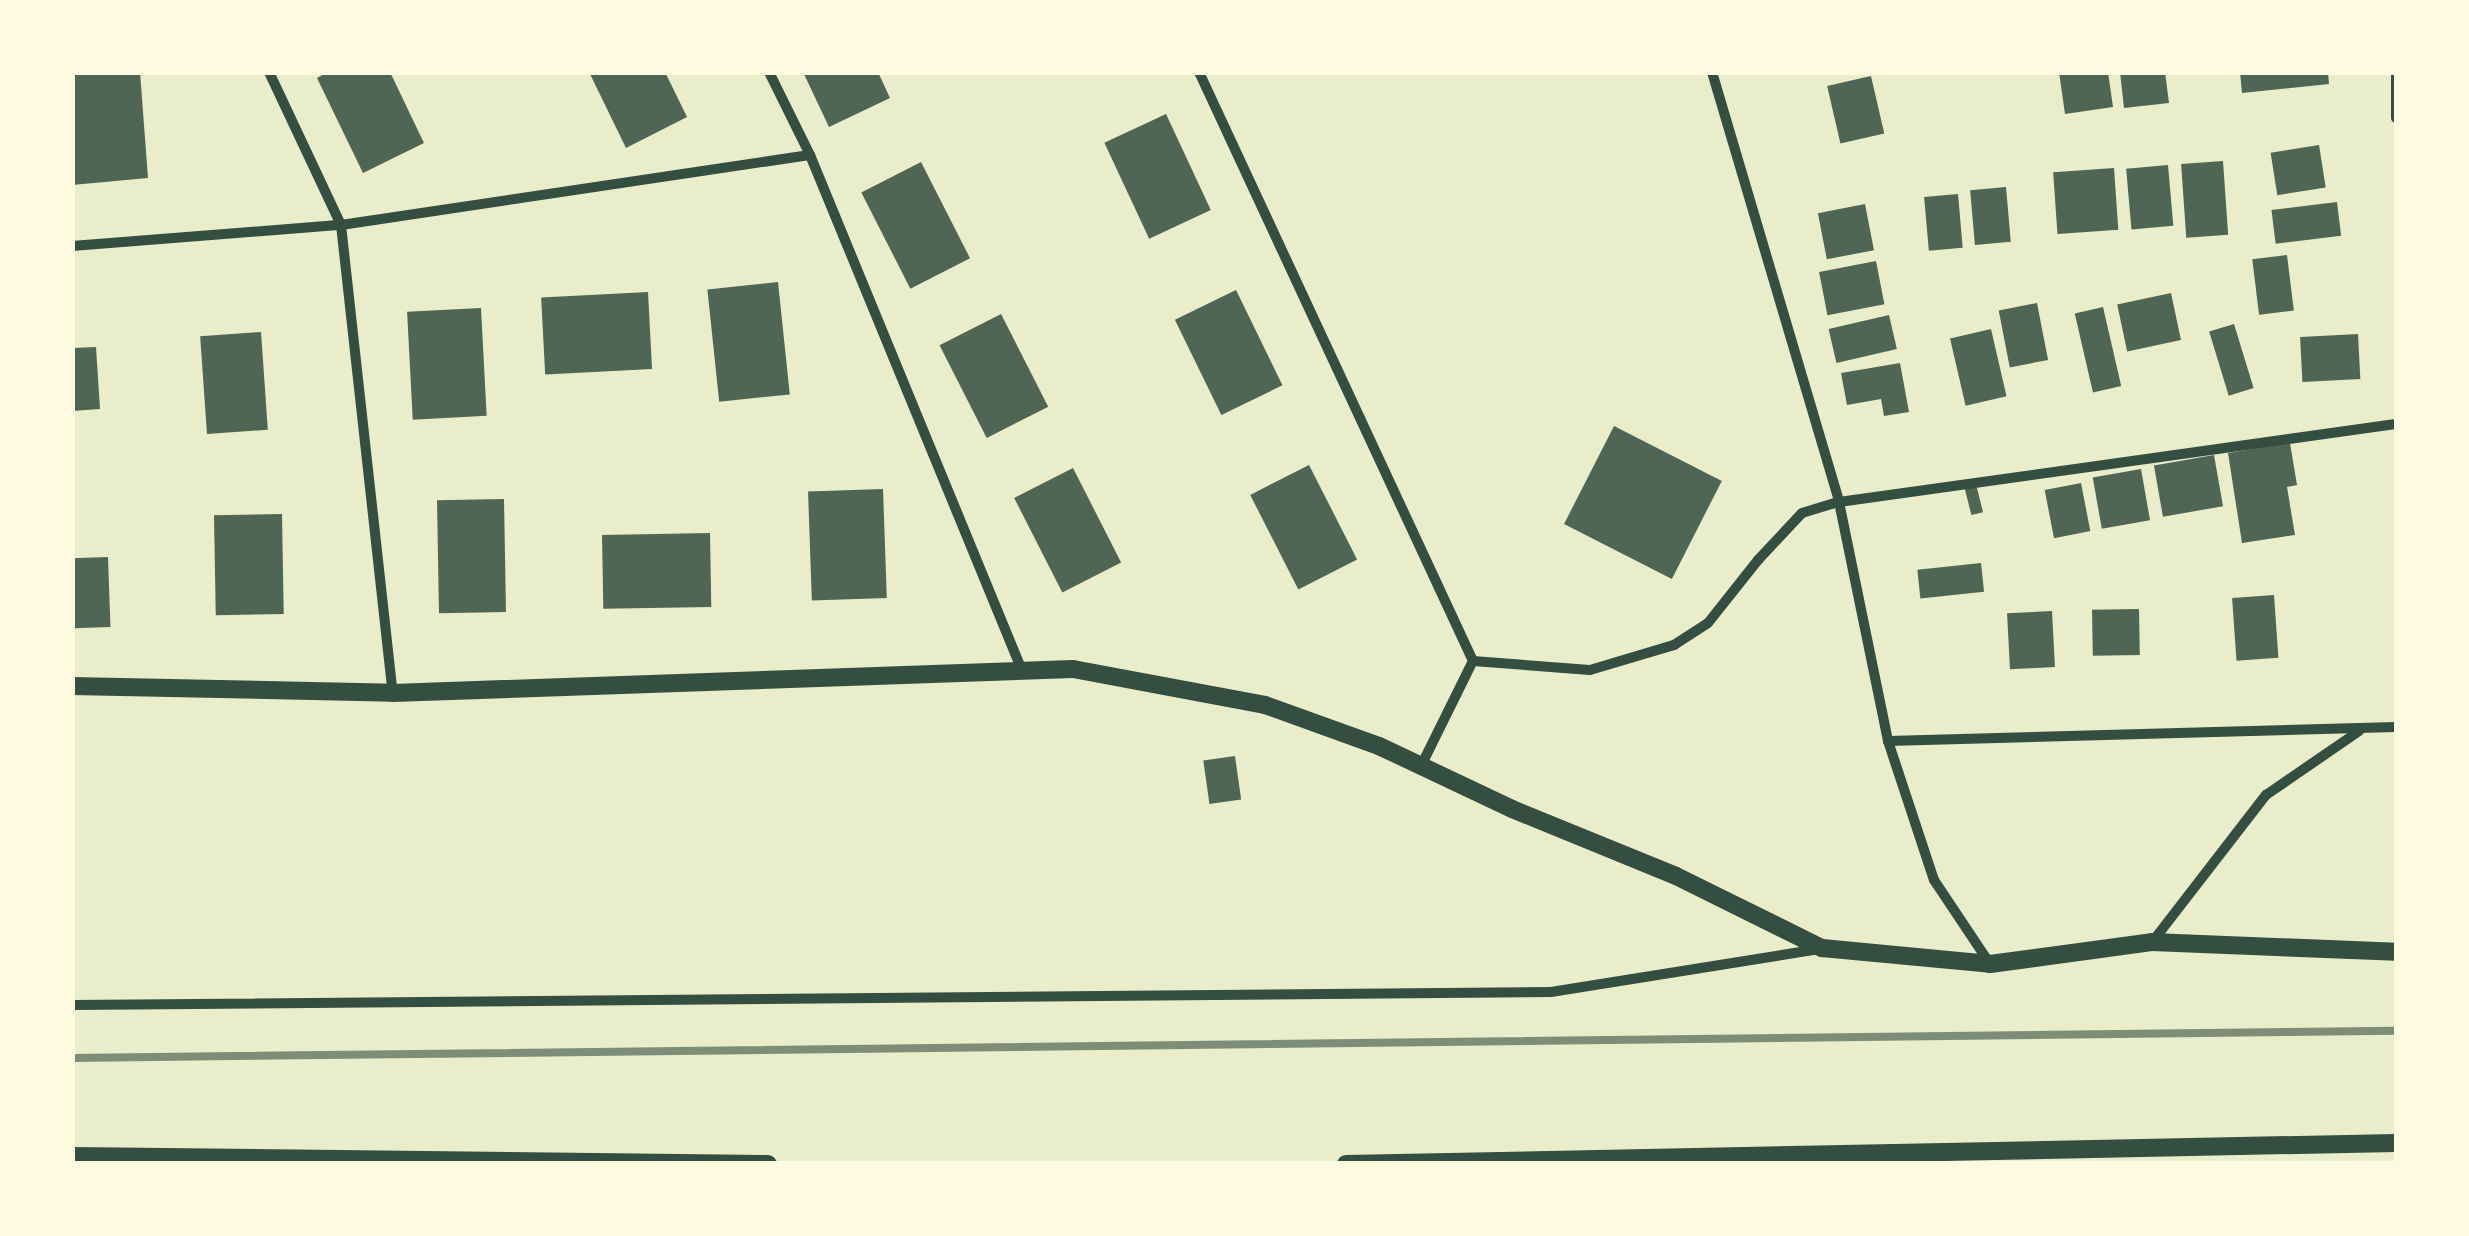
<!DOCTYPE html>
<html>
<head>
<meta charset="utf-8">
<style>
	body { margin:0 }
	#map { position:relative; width:2469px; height:1236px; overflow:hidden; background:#e9edc9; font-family:Commissioner,sans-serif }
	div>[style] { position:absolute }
	.building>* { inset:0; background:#4f6655; transform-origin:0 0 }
	.minor>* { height:10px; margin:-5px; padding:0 5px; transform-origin:5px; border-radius:5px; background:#344e41 }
	.tertiary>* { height:18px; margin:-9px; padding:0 9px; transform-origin:9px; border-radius:9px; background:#344e41 }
	.rail>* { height:8px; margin:-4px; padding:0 4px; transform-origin:4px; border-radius:4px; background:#7c8e77 }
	span { translate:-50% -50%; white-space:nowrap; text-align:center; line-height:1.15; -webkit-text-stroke:9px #fefae0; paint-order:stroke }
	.frame { position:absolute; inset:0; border:75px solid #fefae0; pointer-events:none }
</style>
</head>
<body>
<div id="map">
	<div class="building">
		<div style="clip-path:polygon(72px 72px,140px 72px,148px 178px,72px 185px)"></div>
		<div style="clip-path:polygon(328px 72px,390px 72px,424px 143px,363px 173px,317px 78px)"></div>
		<div style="clip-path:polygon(589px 72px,665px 72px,687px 117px,626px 148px)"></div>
		<div style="clip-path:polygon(803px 72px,878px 72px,890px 98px,829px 127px)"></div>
		<div style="clip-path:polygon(2059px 72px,2108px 72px,2113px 107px,2065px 114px)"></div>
		<div style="clip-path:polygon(2120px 72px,2165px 72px,2169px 103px,2124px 108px)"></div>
		<div style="clip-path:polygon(2240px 72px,2328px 72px,2329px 84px,2242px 93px)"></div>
		<div style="left:1871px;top:76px;width:59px;height:45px;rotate:77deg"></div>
		<div style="left:1166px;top:114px;width:106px;height:68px;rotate:65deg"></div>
		<div style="left:2319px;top:145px;width:43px;height:49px;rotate:81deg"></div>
		<div style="left:2223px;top:161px;width:74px;height:42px;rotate:86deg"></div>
		<div style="left:921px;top:162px;width:108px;height:67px;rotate:63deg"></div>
		<div style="left:2168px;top:165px;width:61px;height:42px;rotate:85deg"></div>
		<div style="left:2114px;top:168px;width:62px;height:61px;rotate:86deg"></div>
		<div style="left:2006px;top:187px;width:55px;height:36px;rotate:85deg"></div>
		<div style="left:1958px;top:194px;width:54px;height:34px;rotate:85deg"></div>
		<div style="left:2337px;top:202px;width:34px;height:66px;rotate:83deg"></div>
		<div style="left:1865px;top:204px;width:47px;height:48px;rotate:79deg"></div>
		<div style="left:2287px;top:255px;width:56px;height:35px;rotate:83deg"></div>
		<div style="left:1876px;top:261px;width:44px;height:58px;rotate:79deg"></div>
		<div style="left:778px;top:282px;width:113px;height:71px;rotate:84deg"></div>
		<div style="left:1236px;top:290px;width:106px;height:68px;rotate:64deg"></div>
		<div style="left:648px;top:292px;width:77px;height:107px;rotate:87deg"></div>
		<div style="left:2171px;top:293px;width:48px;height:55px;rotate:78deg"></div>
		<div style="left:2037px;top:303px;width:58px;height:39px;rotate:79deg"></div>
		<div style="left:2103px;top:307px;width:81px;height:29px;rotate:77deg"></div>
		<div style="left:481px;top:308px;width:108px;height:74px;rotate:87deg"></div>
		<div style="left:1001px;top:314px;width:104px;height:69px;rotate:63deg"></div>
		<div style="left:1889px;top:315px;width:35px;height:62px;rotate:77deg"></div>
		<div style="left:2234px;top:324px;width:67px;height:26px;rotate:73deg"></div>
		<div style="left:1991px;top:329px;width:69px;height:42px;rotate:77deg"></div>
		<div style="left:261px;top:332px;width:98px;height:61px;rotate:86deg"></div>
		<div style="left:2358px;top:334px;width:45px;height:58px;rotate:87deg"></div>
		<div style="clip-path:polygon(96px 347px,100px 409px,72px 411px,72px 348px)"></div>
		<div style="clip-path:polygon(1900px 363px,1909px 412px,1884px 416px,1881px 399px,1847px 405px,1841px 373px)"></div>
		<div style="left:1614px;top:426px;width:121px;height:110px;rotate:27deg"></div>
		<div style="clip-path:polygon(2290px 443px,2297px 485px,2287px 487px,2295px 535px,2242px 543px,2228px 453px)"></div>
		<div style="left:2214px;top:455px;width:52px;height:61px;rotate:80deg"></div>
		<div style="left:1309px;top:465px;width:106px;height:66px;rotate:63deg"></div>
		<div style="left:1073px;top:468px;width:106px;height:66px;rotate:63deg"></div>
		<div style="left:2141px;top:469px;width:52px;height:49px;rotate:80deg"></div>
		<div style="left:2081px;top:483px;width:49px;height:37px;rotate:79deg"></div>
		<div style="left:1976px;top:484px;width:29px;height:12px;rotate:76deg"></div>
		<div style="left:883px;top:489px;width:109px;height:75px;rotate:88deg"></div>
		<div style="left:504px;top:499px;width:113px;height:67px;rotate:89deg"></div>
		<div style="left:282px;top:514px;width:100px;height:68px;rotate:89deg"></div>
		<div style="left:710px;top:533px;width:74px;height:108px;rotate:89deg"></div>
		<div style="left:108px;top:557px;width:70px;height:36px;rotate:88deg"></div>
		<div style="left:1981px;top:563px;width:29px;height:64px;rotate:84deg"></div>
		<div style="left:2274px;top:595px;width:63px;height:42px;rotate:86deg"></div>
		<div style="left:2139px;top:609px;width:46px;height:47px;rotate:89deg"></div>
		<div style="left:2052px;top:611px;width:56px;height:45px;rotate:87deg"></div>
		<div style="left:1235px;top:756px;width:44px;height:32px;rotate:82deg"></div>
	</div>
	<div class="minor">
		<div style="left:269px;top:72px;width:169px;rotate:64.8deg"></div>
		<div style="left:341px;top:225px;width:471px;rotate:83.7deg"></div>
		<div style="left:769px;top:72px;width:93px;rotate:63.7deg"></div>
		<div style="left:810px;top:155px;width:555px;rotate:67.64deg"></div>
		<div style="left:1199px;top:72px;width:650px;rotate:65.05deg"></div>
		<div style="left:1473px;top:661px;width:117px;rotate:4.4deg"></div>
		<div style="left:1590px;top:670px;width:88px;rotate:-16.6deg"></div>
		<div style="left:1674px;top:645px;width:40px;rotate:-32.9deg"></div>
		<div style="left:1708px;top:623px;width:80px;rotate:-51.6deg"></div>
		<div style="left:1758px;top:560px;width:64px;rotate:-46.9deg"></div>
		<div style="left:1802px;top:513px;width:39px;rotate:-17deg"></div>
		<div style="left:1839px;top:502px;width:562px;rotate:-7.97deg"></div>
		<div style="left:1712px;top:72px;width:448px;rotate:73.5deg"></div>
		<div style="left:1839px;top:502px;width:244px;rotate:78.4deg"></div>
		<div style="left:1888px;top:741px;width:146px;rotate:71.7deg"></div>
		<div style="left:1934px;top:880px;width:101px;rotate:56.3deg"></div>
		<div style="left:2396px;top:72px;width:46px;rotate:90deg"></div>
		<div style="left:72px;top:246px;width:270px;rotate:-4.5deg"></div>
		<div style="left:341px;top:225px;width:474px;rotate:-8.5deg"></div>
		<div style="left:1888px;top:741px;width:508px;rotate:-1.58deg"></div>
		<div style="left:1421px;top:766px;width:117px;rotate:-63.7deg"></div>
		<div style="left:2153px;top:941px;width:185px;rotate:-52.3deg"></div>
		<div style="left:2266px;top:795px;width:113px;rotate:-34.5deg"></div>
		<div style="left:72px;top:1005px;width:1479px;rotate:-0.5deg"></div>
		<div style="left:1551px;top:992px;width:270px;rotate:-9.1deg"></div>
	</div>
	<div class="tertiary">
		<div style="left:72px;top:686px;width:321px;rotate:1.2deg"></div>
		<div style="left:393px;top:693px;width:680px;rotate:-2.02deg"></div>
		<div style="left:1073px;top:669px;width:195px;rotate:10.6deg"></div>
		<div style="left:1265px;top:705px;width:121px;rotate:19.8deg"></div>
		<div style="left:1379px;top:746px;width:147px;rotate:25.3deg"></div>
		<div style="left:1512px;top:809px;width:177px;rotate:22.2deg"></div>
		<div style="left:1676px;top:876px;width:163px;rotate:26.3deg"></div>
		<div style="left:1822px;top:948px;width:169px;rotate:5.4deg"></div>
		<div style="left:1990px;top:964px;width:163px;rotate:-7.7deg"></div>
		<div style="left:2152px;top:942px;width:244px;rotate:2.3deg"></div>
		<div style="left:72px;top:1156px;width:696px;rotate:0.66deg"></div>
		<div style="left:1346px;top:1164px;width:1050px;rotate:-1.15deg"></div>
	</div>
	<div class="rail">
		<div style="left:72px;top:1058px;width:2324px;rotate:-0.67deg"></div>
	</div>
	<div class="frame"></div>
</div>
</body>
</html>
